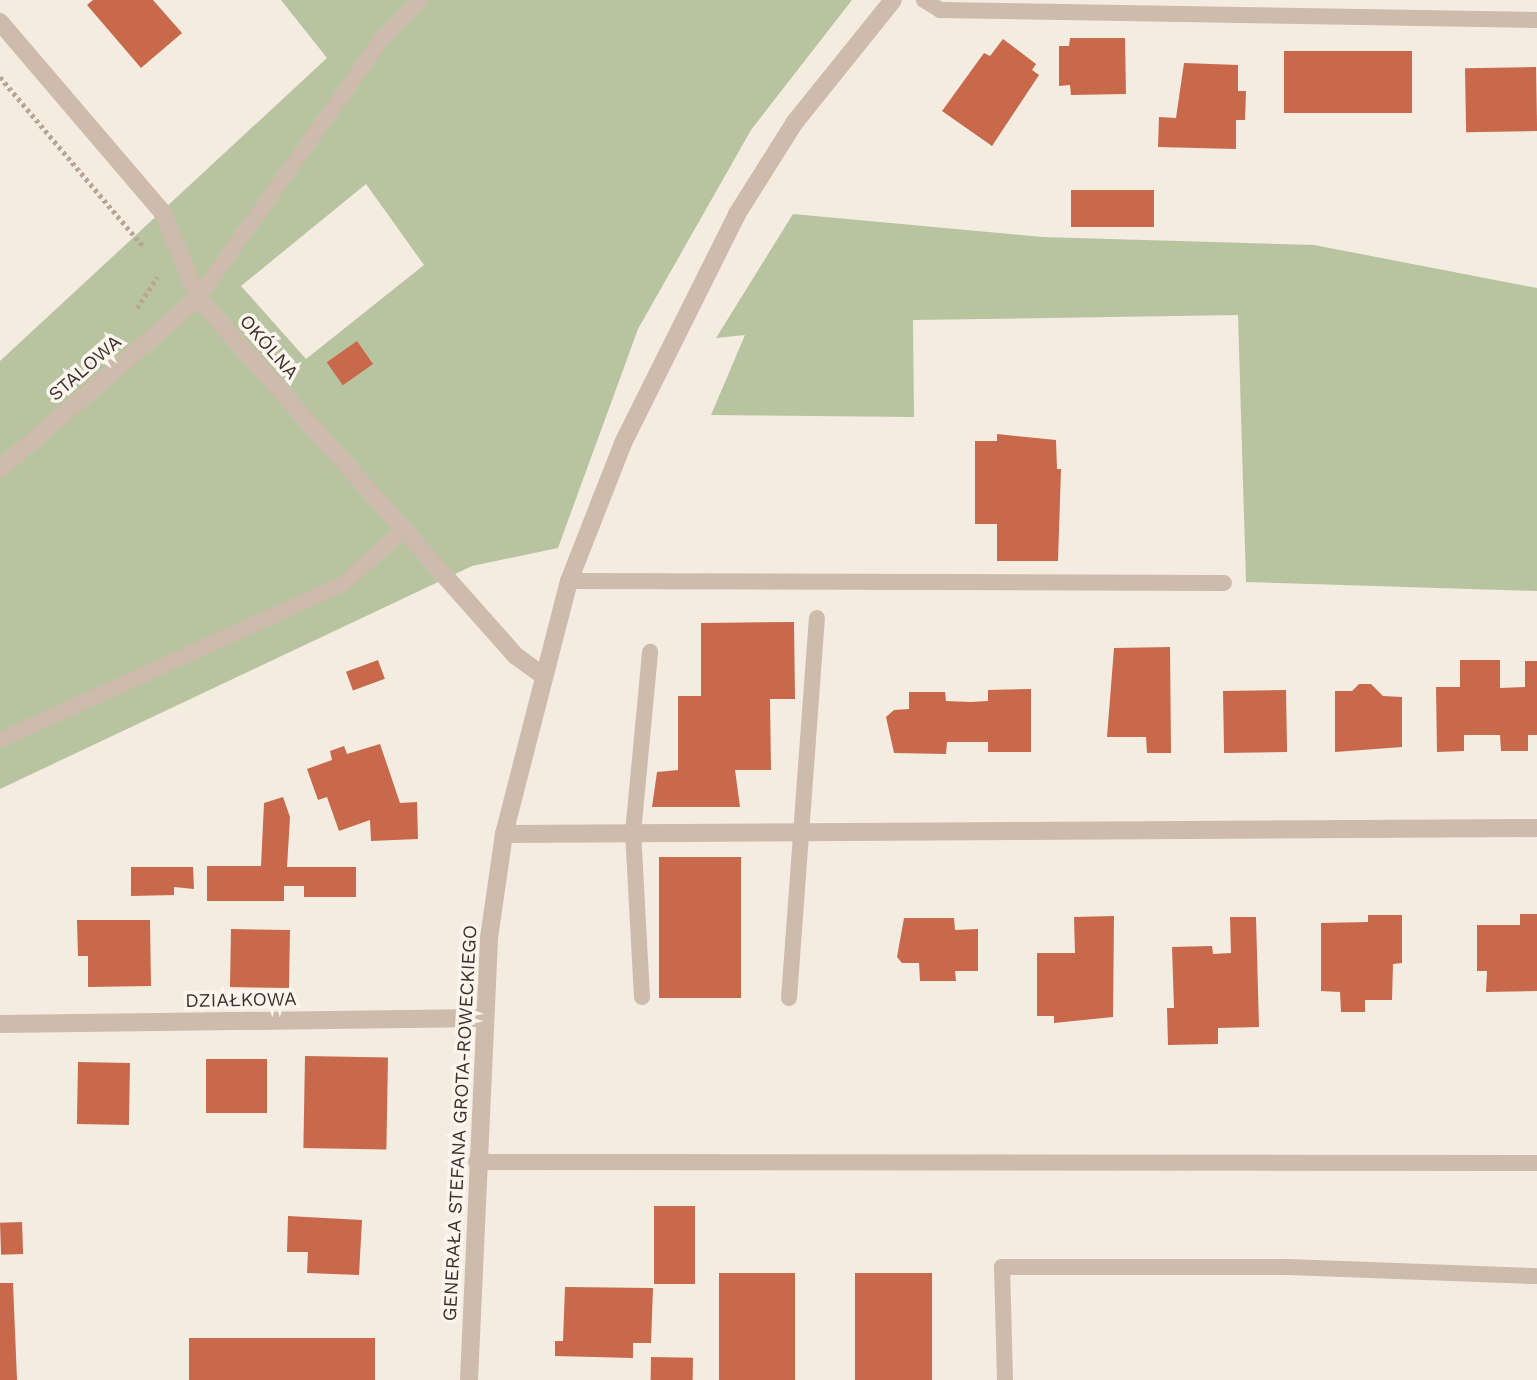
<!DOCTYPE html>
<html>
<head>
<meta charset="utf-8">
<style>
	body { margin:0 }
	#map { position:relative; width:1537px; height:1380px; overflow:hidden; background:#f4ebe1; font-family:"Work Sans",sans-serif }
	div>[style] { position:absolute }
	.green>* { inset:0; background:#b8c4a0 }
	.building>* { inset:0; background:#c8694b; transform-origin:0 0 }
	.path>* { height:4.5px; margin-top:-2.25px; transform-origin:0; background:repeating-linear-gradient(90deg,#b9a596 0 3.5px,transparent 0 7px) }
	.service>* { height:16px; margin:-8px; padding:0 8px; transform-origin:8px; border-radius:8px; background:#cdbbac }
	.minor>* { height:18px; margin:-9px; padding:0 9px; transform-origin:9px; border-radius:9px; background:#cdbbac }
	.tertiary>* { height:18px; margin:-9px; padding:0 9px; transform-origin:9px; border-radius:9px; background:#cdbbac }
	span { translate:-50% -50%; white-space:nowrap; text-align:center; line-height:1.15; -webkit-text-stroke:7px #fbf5ee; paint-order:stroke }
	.street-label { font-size:19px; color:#3b302b }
</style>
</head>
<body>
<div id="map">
	<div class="green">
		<div style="clip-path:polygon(evenodd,281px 0,852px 0,751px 130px,638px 329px,558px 548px,472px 566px,0 789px,0 361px,327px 58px,281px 0,366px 184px,424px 265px,306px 359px,241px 286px,366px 184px)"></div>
		<div style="clip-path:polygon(793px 214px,1042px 237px,1314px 245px,1537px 288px,1537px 591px,1246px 582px,1238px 315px,913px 320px,914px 417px,711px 415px,745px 335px,716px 338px)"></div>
	</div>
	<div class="building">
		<div style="clip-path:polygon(93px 0,153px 0,182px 33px,141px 68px,87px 5px)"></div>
		<div style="clip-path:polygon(1070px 38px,1125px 38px,1126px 94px,1071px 95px,1070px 85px,1059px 86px,1059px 46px,1069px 46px)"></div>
		<div style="clip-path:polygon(1003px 39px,1036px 64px,1032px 70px,1039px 75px,992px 146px,942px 111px,984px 53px,990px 56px)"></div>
		<div style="left:1284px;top:51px;width:128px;height:62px"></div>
		<div style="clip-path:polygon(1184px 63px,1238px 65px,1238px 91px,1246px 91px,1245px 120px,1236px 120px,1236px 149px,1158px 147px,1159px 117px,1176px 118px)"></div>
		<div style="left:1536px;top:67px;width:64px;height:71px;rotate:89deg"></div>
		<div style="left:1071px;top:190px;width:83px;height:37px"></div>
		<div style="left:357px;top:341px;width:28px;height:37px;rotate:55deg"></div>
		<div style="clip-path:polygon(997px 434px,1056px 440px,1057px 469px,1061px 469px,1058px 561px,997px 561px,997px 524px,975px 524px,975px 441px,997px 441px)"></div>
		<div style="clip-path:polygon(794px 622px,795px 699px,770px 699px,771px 770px,735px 770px,740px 807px,652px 807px,657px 772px,678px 770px,678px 696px,701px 696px,701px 623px)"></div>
		<div style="clip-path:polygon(1170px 647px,1171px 753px,1147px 753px,1146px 737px,1107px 737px,1114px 648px)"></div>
		<div style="left:378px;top:660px;width:20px;height:34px;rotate:70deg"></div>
		<div style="clip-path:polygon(1460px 660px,1500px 660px,1500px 688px,1525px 687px,1525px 661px,1537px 661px,1537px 735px,1528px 735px,1528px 751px,1501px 751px,1500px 735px,1464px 735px,1464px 751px,1437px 752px,1436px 687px,1460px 687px)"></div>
		<div style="clip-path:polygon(1359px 684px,1371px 684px,1383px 696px,1402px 697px,1402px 747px,1335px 752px,1335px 691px,1352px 691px)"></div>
		<div style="clip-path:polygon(1031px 689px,1031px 752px,988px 752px,988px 742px,947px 742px,946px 754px,894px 753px,886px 717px,894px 710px,909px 709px,909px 692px,945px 692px,946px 701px,971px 702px,988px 701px,988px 690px)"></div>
		<div style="left:1286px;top:690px;width:62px;height:63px;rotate:89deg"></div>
		<div style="clip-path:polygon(380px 744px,400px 803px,417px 802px,418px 839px,371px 841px,370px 820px,339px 831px,327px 797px,318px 800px,307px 769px,332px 760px,330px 751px,344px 746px,347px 754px)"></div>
		<div style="clip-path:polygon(283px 797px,290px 817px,287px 867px,356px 867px,356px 897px,304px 897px,304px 886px,284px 886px,284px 901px,207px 901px,207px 866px,261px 866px,264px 803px)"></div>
		<div style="left:741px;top:857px;width:141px;height:82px;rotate:90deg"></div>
		<div style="clip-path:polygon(131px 867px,193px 867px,194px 889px,174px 887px,174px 895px,131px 896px)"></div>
		<div style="clip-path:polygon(1520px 914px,1537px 914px,1537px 991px,1486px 992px,1487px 971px,1477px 971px,1477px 925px,1520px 925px)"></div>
		<div style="clip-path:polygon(1368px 915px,1402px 915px,1402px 963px,1393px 964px,1392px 1000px,1365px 1000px,1365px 1012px,1341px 1012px,1340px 992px,1321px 991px,1321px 923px,1368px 922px)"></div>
		<div style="clip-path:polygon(1114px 916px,1113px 1017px,1054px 1023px,1054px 1016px,1037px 1016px,1037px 953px,1075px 953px,1074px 917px)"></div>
		<div style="clip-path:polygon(1230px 917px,1256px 917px,1259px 1027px,1218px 1028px,1218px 1044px,1168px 1045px,1167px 1008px,1174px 1008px,1172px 947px,1212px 946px,1213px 954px,1231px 953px)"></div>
		<div style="clip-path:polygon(904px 918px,954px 918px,955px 930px,978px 929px,978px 971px,955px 971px,956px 981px,920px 981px,919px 963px,902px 963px,897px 957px)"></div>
		<div style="clip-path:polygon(77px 920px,150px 920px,151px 986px,88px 987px,88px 956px,78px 956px)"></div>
		<div style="left:231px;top:929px;width:59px;height:58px;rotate:1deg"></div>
		<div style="left:305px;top:1056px;width:83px;height:92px;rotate:1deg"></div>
		<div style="left:267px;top:1059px;width:54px;height:61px;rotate:90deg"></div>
		<div style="left:78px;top:1062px;width:52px;height:62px;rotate:1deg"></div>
		<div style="left:654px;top:1206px;width:41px;height:78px"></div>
		<div style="clip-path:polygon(288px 1216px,362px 1220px,359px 1275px,307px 1273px,308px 1252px,287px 1252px)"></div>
		<div style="left:22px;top:1222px;width:32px;height:22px;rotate:88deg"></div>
		<div style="left:719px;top:1273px;width:76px;height:107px"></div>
		<div style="left:855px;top:1273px;width:77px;height:107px"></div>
		<div style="clip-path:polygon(0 1283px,13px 1283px,17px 1380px,0 1380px)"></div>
		<div style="clip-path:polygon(565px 1287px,653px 1288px,651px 1343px,633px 1343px,633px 1358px,555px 1356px,555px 1341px,563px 1341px)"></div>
		<div style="left:375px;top:1338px;width:42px;height:186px;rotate:90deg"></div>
		<div style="left:651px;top:1357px;width:42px;height:23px;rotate:1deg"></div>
	</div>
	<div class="path">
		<div style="left:0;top:77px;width:221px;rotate:49.8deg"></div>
		<div style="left:137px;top:308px;width:37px;rotate:-57deg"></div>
	</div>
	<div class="service">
		<div style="left:924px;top:0;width:19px;rotate:32deg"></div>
		<div style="left:940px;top:10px;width:597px;rotate:0.96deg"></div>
		<div style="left:198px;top:298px;width:319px;rotate:-54.6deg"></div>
		<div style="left:383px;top:38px;width:53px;rotate:-45.8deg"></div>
		<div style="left:569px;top:581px;width:655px;rotate:0.17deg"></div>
		<div style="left:0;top:740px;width:378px;rotate:-24.5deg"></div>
		<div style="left:344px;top:583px;width:79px;rotate:-41.9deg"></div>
		<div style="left:642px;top:997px;width:164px;rotate:-93.1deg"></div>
		<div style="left:633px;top:833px;width:182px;rotate:-84.6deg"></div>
		<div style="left:789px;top:998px;width:381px;rotate:-85.8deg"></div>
		<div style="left:476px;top:1162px;width:1061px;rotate:0.05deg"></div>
		<div style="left:1005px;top:1380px;width:113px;rotate:-91.5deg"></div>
		<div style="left:1002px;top:1267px;width:286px"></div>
		<div style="left:1288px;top:1267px;width:249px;rotate:2.1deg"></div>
	</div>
	<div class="minor">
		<div style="left:0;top:22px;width:251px;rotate:49.5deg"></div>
		<div style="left:163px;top:213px;width:92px;rotate:67.6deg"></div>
		<div style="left:198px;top:298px;width:479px;rotate:48.4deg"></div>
		<div style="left:516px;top:656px;width:31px;rotate:36deg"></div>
		<div style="left:0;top:469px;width:262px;rotate:-40.8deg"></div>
		<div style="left:504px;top:834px;width:1033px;rotate:-0.33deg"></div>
		<div style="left:0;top:1024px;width:483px;rotate:-0.7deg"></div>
	</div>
	<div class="tertiary">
		<div style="left:469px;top:1380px;width:442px;rotate:-87.4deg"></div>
		<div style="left:489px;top:938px;width:105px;rotate:-81.8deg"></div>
		<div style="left:504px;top:834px;width:261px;rotate:-75.6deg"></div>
		<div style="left:569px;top:581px;width:148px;rotate:-68.6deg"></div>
		<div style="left:623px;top:443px;width:256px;rotate:-63.5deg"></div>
		<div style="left:737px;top:214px;width:109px;rotate:-57.8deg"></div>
		<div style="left:795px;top:122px;width:156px;rotate:-51.2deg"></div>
	</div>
	<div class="street-label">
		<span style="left:269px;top:347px;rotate:49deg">OKÓLNA</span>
		<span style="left:85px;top:368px;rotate:-41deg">STALOWA</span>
		<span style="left:241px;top:1000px;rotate:-1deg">DZIAŁKOWA</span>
		<span style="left:460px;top:1123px;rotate:-87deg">GENERAŁA STEFANA GROTA-ROWECKIEGO</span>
	</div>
</div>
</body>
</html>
